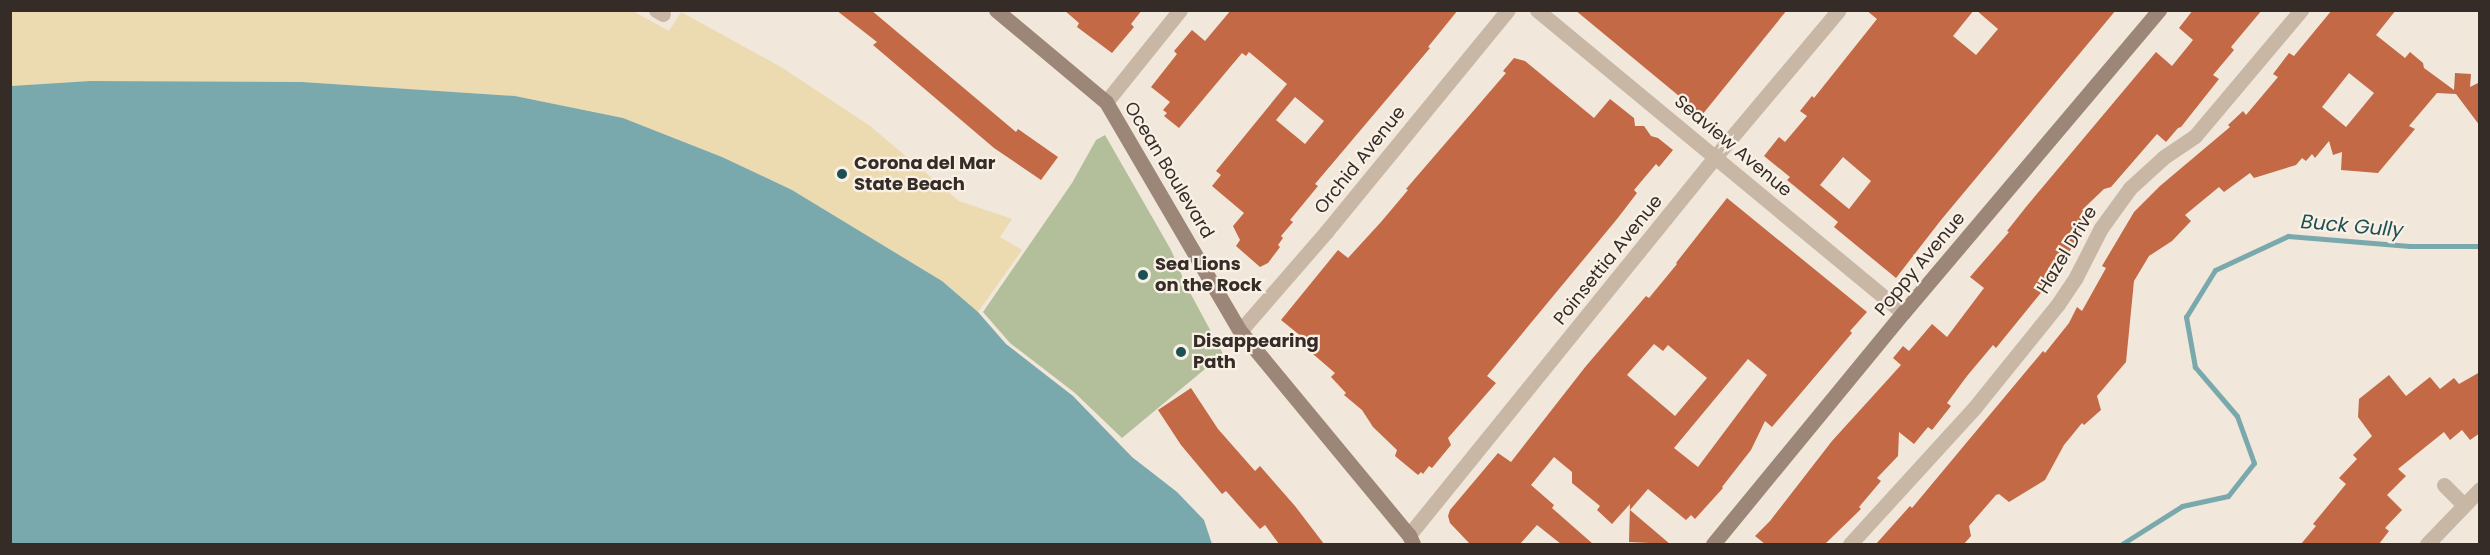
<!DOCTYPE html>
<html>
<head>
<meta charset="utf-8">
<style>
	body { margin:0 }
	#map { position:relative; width:2490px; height:555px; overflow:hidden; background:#f1e7da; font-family:Poppins,sans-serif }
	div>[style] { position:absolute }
	.green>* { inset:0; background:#b2bf9a }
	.sand>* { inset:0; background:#ecdab1 }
	.water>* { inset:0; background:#7aa9ad }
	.stream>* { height:5px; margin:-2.5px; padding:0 2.5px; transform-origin:2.5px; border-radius:2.5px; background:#7aa9ad }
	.building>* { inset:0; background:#c36945 }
	.street>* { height:15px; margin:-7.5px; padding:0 7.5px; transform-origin:7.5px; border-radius:7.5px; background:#c9b7a6 }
	.secondary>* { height:15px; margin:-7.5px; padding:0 7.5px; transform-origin:7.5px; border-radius:7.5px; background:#9c8678 }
	.dots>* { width:16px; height:16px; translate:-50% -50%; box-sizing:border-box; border:3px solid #f9f1e6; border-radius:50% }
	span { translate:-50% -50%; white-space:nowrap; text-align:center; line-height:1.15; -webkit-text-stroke:4.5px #f9f1e6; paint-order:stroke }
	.street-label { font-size:18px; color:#352c27 }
	.poi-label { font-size:18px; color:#352c27; font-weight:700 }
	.left { translate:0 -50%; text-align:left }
	.water-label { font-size:20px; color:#1d5055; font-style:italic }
	.frame { position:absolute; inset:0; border:12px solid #352c27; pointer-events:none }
</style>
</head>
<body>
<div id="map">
	<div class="green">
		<div style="clip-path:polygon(1105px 135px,1171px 250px,1186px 285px,1223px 354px,1122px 438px,1075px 393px,1010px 343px,983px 312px,1072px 183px,1096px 140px)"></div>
	</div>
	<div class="sand">
		<div style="clip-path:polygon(631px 10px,669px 31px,681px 12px,781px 67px,870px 126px,959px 201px,1012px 219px,1000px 237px,1022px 250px,978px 312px,942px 281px,792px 190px,722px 157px,623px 118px,515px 96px,302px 82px,90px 81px,11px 86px,10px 11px)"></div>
	</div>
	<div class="water">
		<div style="clip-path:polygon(90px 81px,302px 82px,515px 96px,623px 118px,722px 157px,792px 190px,942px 281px,978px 312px,1006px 344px,1073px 396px,1132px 457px,1177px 492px,1204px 520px,1212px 544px,11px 544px,11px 86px)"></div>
	</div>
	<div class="stream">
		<div style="left:2122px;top:544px;width:71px;rotate:-32.3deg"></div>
		<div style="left:2182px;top:506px;width:47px;rotate:-12.3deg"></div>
		<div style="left:2228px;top:496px;width:42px;rotate:-51.8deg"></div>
		<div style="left:2254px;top:463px;width:50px;rotate:-109.9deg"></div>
		<div style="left:2237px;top:416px;width:65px;rotate:-130.6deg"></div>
		<div style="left:2195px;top:367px;width:51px;rotate:-100.2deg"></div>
		<div style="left:2186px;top:317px;width:55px;rotate:-58.3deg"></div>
		<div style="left:2215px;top:270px;width:81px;rotate:-25deg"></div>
		<div style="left:2288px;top:236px;width:122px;rotate:4.7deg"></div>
		<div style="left:2410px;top:246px;width:70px"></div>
	</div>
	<div class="building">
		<div style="clip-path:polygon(836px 10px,871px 10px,1016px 132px,1018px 129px,1058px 157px,1041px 180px,994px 148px,873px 45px,877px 42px)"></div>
		<div style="clip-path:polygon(1064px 10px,1142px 10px,1131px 24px,1134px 27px,1112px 53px,1077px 27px,1079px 23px)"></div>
		<div style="clip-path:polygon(evenodd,1231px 10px,1458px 10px,1428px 47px,1430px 48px,1315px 184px,1318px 186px,1290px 220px,1293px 222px,1281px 236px,1283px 238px,1278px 245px,1280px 247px,1268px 263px,1260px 267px,1236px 246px,1240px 240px,1233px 226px,1244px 213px,1212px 186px,1221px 175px,1216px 171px,1287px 84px,1249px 52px,1246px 56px,1242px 53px,1179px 128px,1164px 116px,1167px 113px,1163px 110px,1170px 102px,1151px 87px,1177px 54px,1174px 51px,1192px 30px,1205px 41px,1231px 10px,1295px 97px,1324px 121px,1305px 144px,1276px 120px,1295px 97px)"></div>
		<div style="clip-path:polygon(1575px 10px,1787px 10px,1702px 115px)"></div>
		<div style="clip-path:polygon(evenodd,1866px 10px,1974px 10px,1953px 36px,1976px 55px,1998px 29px,1976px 10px,2116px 10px,1941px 220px,1896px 278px,1834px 227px,1838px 222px,1787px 180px,1790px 177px,1764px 156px,1779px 137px,1785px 142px,1807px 116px,1800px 111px,1812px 96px,1814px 98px,1877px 19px,1866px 10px,1843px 157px,1871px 181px,1849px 209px,1820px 185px,1843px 157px)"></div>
		<div style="clip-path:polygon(2193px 10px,2262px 10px,2231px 47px,2234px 50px,2213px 75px,2219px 79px,2181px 127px,2178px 128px,2166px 142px,2157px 134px,2111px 187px,2104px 189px,2082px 210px,2089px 215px,2061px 268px,1996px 348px,1993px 345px,1967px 376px,1947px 403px,1951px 406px,1932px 430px,1928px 427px,1914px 444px,1899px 432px,1898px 456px,1877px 478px,1881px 481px,1859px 507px,1861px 509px,1825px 544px,1765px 544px,1755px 536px,1770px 521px,1832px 441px,1901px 365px,1893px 358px,1903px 346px,1909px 351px,1932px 324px,1947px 337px,1984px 288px,1970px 277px,2009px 232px,2007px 231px,2026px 207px,2156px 52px,2172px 66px,2193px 40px,2179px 28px)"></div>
		<div style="clip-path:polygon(evenodd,2332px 10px,2396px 10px,2376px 35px,2405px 58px,2410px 52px,2423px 63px,2424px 68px,2454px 90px,2455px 73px,2471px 74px,2470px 87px,2480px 82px,2480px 126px,2456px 94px,2437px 93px,2409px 126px,2415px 129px,2378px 173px,2341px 170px,2342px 152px,2333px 155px,2329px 141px,2315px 158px,2312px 154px,2306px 161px,2302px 158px,2296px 165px,2254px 178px,2250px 173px,2224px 192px,2219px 187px,2185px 215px,2191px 221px,2172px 241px,2149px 256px,2134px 281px,2126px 362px,2097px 396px,2101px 410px,2084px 425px,2082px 423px,2064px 445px,2045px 480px,2009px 502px,1999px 494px,1996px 495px,1969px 526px,1971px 536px,1964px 544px,1876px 544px,1910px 506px,1912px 508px,2043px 351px,2045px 353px,2069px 323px,2077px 307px,2082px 311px,2106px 268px,2102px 266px,2134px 212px,2160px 186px,2230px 127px,2228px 125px,2243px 111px,2246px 115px,2278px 77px,2273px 74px,2289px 53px,2294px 56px,2332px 10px,2349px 73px,2374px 93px,2346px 127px,2322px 107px,2349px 73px)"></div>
		<div style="clip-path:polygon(1514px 58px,1525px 61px,1594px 118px,1610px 99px,1634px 118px,1635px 126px,1644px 126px,1651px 136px,1658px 138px,1673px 150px,1659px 167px,1656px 164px,1634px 190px,1637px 193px,1617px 219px,1487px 376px,1496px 383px,1448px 438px,1451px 445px,1432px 468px,1429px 466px,1423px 474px,1421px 472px,1418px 475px,1395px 456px,1397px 450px,1373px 427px,1362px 410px,1344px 395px,1346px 393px,1331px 377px,1335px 373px,1306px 348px,1308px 346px,1301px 339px,1302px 337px,1281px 320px,1338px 250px,1348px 258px,1381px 222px,1408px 190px,1406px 189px,1506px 73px,1503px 71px)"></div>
		<div style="clip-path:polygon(evenodd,1727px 198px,1867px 312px,1850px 331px,1852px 333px,1772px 427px,1765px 421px,1751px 450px,1722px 487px,1723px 488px,1695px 519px,1691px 515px,1686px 520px,1648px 489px,1630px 510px,1670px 544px,1629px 542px,1630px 504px,1612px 524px,1597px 510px,1600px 506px,1572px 483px,1572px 472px,1554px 457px,1531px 485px,1554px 505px,1552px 508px,1593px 544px,1561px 544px,1537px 525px,1520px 544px,1470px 544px,1450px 523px,1448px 516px,1450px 510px,1498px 453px,1511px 462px,1586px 366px,1646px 296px,1649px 298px,1677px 264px,1676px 263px,1727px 198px,1654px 344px,1663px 351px,1668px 345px,1707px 378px,1675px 416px,1627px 375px,1654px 344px,1727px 198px,1748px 359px,1767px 375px,1698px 467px,1674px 448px,1748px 359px)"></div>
		<div style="clip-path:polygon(2480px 372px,2480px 433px,2470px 440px,2462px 430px,2450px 440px,2444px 432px,2398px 469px,2406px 476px,2387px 495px,2402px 510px,2385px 528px,2389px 531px,2379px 544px,2301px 544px,2316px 526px,2313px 524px,2346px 484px,2339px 478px,2357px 459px,2353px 455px,2372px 436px,2358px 417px,2359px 399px,2389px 375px,2406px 396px,2430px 377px,2440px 389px,2454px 378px,2459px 384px)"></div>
		<div style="clip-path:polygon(1191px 388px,1218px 429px,1255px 471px,1260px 466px,1295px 506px,1324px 544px,1279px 544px,1265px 525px,1260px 529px,1226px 491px,1222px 494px,1181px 445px,1158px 410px)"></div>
	</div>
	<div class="street">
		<div style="left:656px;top:10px;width:8px;rotate:30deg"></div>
		<div style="left:1537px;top:10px;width:475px;rotate:39.6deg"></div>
		<div style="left:1106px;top:102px;width:118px;rotate:-51.2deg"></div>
		<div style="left:1240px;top:331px;width:131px;rotate:-49deg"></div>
		<div style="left:1326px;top:232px;width:287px;rotate:-50.7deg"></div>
		<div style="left:2444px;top:485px;width:28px;rotate:45deg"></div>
		<div style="left:1409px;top:535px;width:486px;rotate:-51deg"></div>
		<div style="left:1715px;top:157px;width:192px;rotate:-49.9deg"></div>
		<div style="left:1850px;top:544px;width:185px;rotate:-47.6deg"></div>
		<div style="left:1975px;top:407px;width:132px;rotate:-51.1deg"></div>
		<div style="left:2058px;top:304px;width:32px;rotate:-56deg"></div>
		<div style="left:2076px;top:277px;width:55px;rotate:-63deg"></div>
		<div style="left:2101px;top:228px;width:49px;rotate:-54.1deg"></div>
		<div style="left:2130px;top:188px;width:46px;rotate:-42.4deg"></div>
		<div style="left:2164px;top:157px;width:37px;rotate:-34deg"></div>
		<div style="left:2195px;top:136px;width:165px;rotate:-49.9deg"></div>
		<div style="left:2427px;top:544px;width:76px;rotate:-46.1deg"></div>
	</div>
	<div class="secondary">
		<div style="left:996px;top:10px;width:143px;rotate:39.9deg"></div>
		<div style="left:1106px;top:102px;width:265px;rotate:59.7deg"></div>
		<div style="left:1240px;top:331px;width:265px;rotate:50.4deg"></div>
		<div style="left:1409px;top:535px;width:10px;rotate:66deg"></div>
		<div style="left:1713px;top:544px;width:299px;rotate:-50.6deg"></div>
		<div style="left:1903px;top:313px;width:397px;rotate:-49.8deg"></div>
	</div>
	<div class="dots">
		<div style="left:842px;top:174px;background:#1d5055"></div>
		<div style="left:1143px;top:275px;background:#1d5055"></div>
		<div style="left:1181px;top:352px;background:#1d5055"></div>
	</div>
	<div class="street-label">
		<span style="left:1733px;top:146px;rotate:40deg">Seaview Avenue</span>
		<span style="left:1360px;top:160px;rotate:-51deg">Orchid Avenue</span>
		<span style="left:1169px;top:170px;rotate:59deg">Ocean Boulevard</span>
		<span style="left:2067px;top:250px;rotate:-59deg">Hazel Drive</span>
		<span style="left:1608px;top:260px;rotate:-51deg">Poinsettia Avenue</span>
		<span style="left:1920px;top:264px;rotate:-50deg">Poppy Avenue</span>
	</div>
	<div class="poi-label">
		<span class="left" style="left:854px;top:174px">Corona del Mar<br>State Beach</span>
		<span class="left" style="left:1155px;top:275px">Sea Lions<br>on the Rock</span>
		<span class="left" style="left:1193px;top:352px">Disappearing<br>Path</span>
	</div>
	<div class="water-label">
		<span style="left:2352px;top:226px;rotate:5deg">Buck Gully</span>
	</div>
	<div class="frame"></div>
</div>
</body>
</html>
